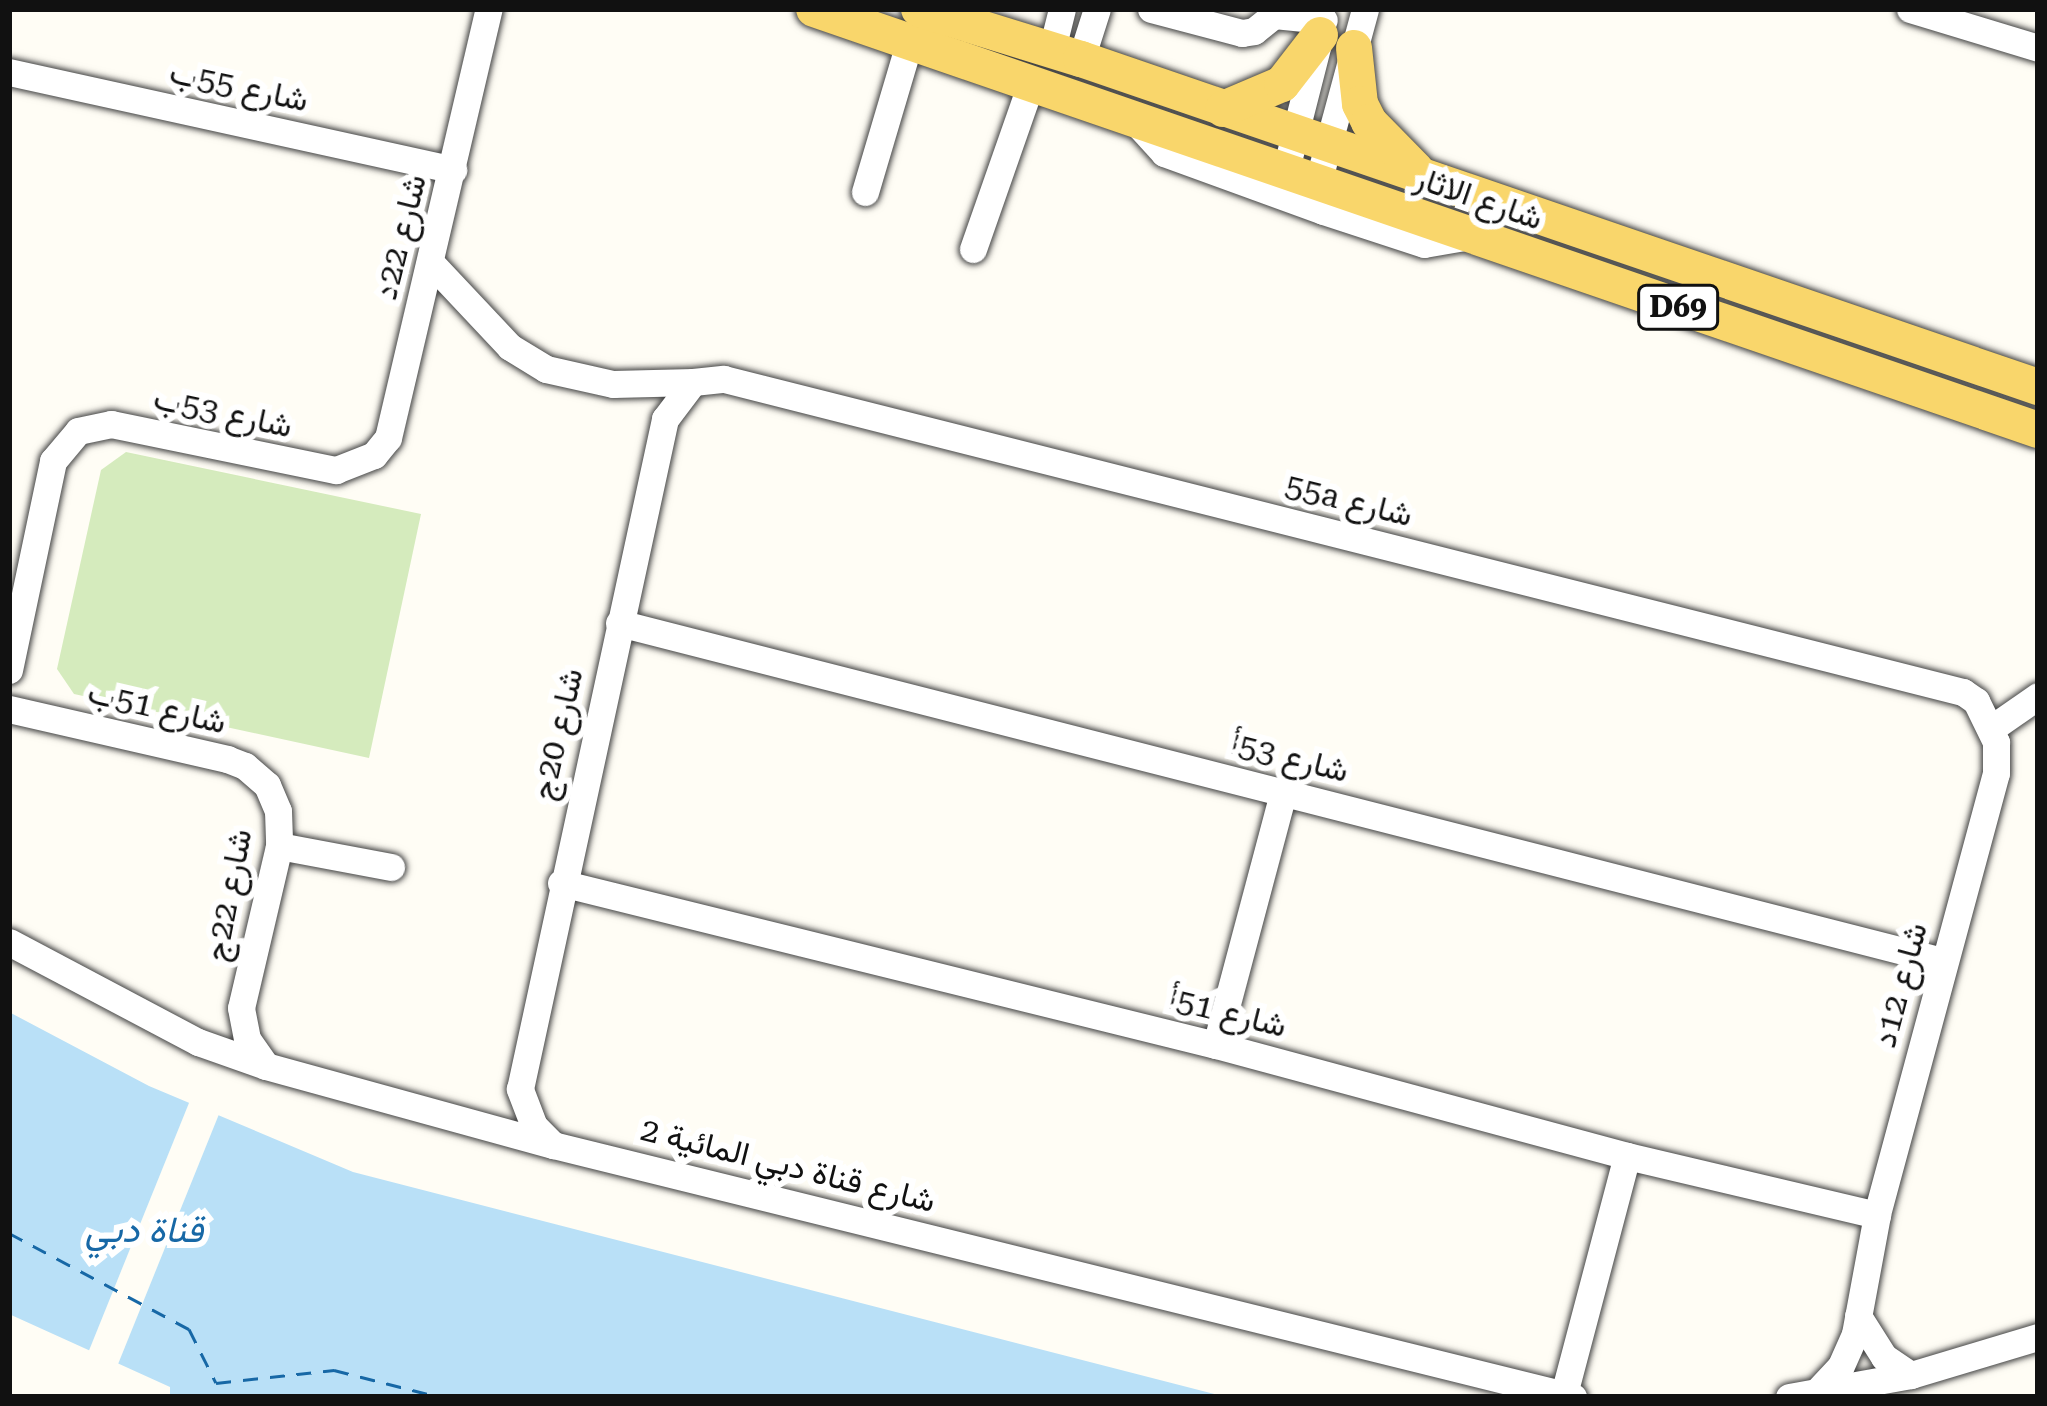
<!DOCTYPE html>
<html>
<head>
<meta charset="utf-8">
<style>
	body { margin:0 }
	#map { position:relative; width:2047px; height:1406px; overflow:hidden; background:#fffdf5; font-family:"Roboto Serif",Vazirmatn,serif }
	div>[style] { position:absolute }
	.green>* { inset:0; background:#d5ebbd }
	.water>* { inset:0; background:#b9e0f7 }
	.pier>* { inset:0; background:#fffdf5; transform-origin:0 0 }
	.ferry>* { height:3px; margin-top:-1.5px; transform-origin:0; background:repeating-linear-gradient(90deg,#1768a6 0 15px,transparent 0 27px) }
	.roads { filter:drop-shadow(0 0 3px #444) drop-shadow(0 0 3px #444) }
	.minor>* { height:27px; margin:-13.5px; padding:0 13.5px; transform-origin:13.5px; border-radius:13.5px; background:#fff }
	.major>* { height:36px; margin:-18px; padding:0 18px; transform-origin:18px; border-radius:18px; background:#f9d66b }
	span { translate:-50% -50%; white-space:nowrap; text-align:center; line-height:1.15; -webkit-text-stroke:12px #fff; paint-order:stroke }
	.shield-label span { padding:3px 9px; background:#fff; border:3px solid; border-radius:9px; -webkit-text-stroke-width:0 }
	.shield-label { font-size:30px; color:#111; font-weight:700 }
	.street-label { font-size:33px; color:#111 }
	.water-label { font-size:36px; color:#1768a6; font-style:italic }
	.frame { position:absolute; inset:0; border:12px solid #111; pointer-events:none }
</style>
</head>
<body>
<div id="map">
	<div class="green">
		<div style="clip-path:polygon(126px 452px,421px 514px,369px 758px,74px 694px,57px 669px,101px 470px)"></div>
	</div>
	<div class="water">
		<div style="clip-path:polygon(9px 1012px,149px 1086px,353px 1172px,1226px 1397px,170px 1397px,170px 1387px,9px 1314px)"></div>
	</div>
	<div class="pier">
		<div style="left:191px;top:1098px;width:32px;height:300px;rotate:22deg"></div>
	</div>
	<div class="ferry">
		<div style="left:9px;top:1233px;width:204px;rotate:28.1deg"></div>
		<div style="left:189px;top:1329px;width:60px;rotate:63.4deg"></div>
		<div style="left:216px;top:1383px;width:119px;rotate:-6.3deg"></div>
		<div style="left:334px;top:1370px;width:109px;rotate:14.3deg"></div>
	</div>
	<div class="roads">
		<div class="minor">
			<div style="left:1151px;top:9px;width:94px;rotate:14.8deg"></div>
			<div style="left:1242px;top:33px;width:12px;rotate:-9deg"></div>
			<div style="left:1254px;top:31px;width:26px;rotate:-39deg"></div>
			<div style="left:1274px;top:15px;width:50px;rotate:5.7deg"></div>
			<div style="left:1910px;top:9px;width:134px;rotate:16.9deg"></div>
			<div style="left:1052px;top:49px;width:41px;rotate:-76deg"></div>
			<div style="left:1081px;top:59px;width:52px;rotate:-72.3deg"></div>
			<div style="left:9px;top:72px;width:455px;rotate:12.4deg"></div>
			<div style="left:1133px;top:119px;width:46px;rotate:47.6deg"></div>
			<div style="left:1164px;top:153px;width:169px;rotate:20deg"></div>
			<div style="left:1323px;top:211px;width:106px;rotate:18.1deg"></div>
			<div style="left:1424px;top:244px;width:47px;rotate:-9.9deg"></div>
			<div style="left:1285px;top:173px;width:133px;rotate:-75.7deg"></div>
			<div style="left:1317px;top:186px;width:183px;rotate:-74.8deg"></div>
			<div style="left:865px;top:192px;width:155px;rotate:-73.5deg"></div>
			<div style="left:973px;top:249px;width:176px;rotate:-70.7deg"></div>
			<div style="left:431px;top:263px;width:115px;rotate:46.8deg"></div>
			<div style="left:510px;top:347px;width:42px;rotate:31.4deg"></div>
			<div style="left:546px;top:369px;width:69px;rotate:12.6deg"></div>
			<div style="left:613px;top:384px;width:80px;rotate:-1.4deg"></div>
			<div style="left:619px;top:623px;width:1365px;rotate:14.33deg"></div>
			<div style="left:9px;top:670px;width:214px;rotate:-78.1deg"></div>
			<div style="left:53px;top:461px;width:39px;rotate:-50deg"></div>
			<div style="left:78px;top:431px;width:34px;rotate:-12deg"></div>
			<div style="left:111px;top:424px;width:230px;rotate:11.6deg"></div>
			<div style="left:336px;top:470px;width:41px;rotate:-21.5deg"></div>
			<div style="left:374px;top:455px;width:22px;rotate:-51deg"></div>
			<div style="left:388px;top:438px;width:441px;rotate:-76.8deg"></div>
			<div style="left:9px;top:709px;width:224px;rotate:12.9deg"></div>
			<div style="left:227px;top:759px;width:19px;rotate:21deg"></div>
			<div style="left:245px;top:766px;width:29px;rotate:41deg"></div>
			<div style="left:267px;top:785px;width:28px;rotate:67deg"></div>
			<div style="left:278px;top:811px;width:35px;rotate:88deg"></div>
			<div style="left:279px;top:846px;width:166px;rotate:103.2deg"></div>
			<div style="left:241px;top:1008px;width:32px;rotate:79deg"></div>
			<div style="left:247px;top:1039px;width:33px;rotate:55deg"></div>
			<div style="left:1992px;top:728px;width:56px;rotate:-34.8deg"></div>
			<div style="left:279px;top:846px;width:114px;rotate:10.6deg"></div>
			<div style="left:561px;top:883px;width:675px;rotate:13.89deg"></div>
			<div style="left:1216px;top:1045px;width:426px;rotate:15.1deg"></div>
			<div style="left:1627px;top:1156px;width:257px;rotate:13.3deg"></div>
			<div style="left:9px;top:942px;width:214px;rotate:27.9deg"></div>
			<div style="left:198px;top:1042px;width:72px;rotate:19.4deg"></div>
			<div style="left:266px;top:1066px;width:298px;rotate:15.4deg"></div>
			<div style="left:553px;top:1145px;width:1051px;rotate:13.88deg"></div>
			<div style="left:1216px;top:1045px;width:261px;rotate:-75.1deg"></div>
			<div style="left:553px;top:1145px;width:27px;rotate:-135deg"></div>
			<div style="left:534px;top:1126px;width:40px;rotate:-111deg"></div>
			<div style="left:520px;top:1089px;width:686px;rotate:-77.79deg"></div>
			<div style="left:665px;top:419px;width:46px;rotate:-52.9deg"></div>
			<div style="left:693px;top:382px;width:31px;rotate:-6deg"></div>
			<div style="left:724px;top:379px;width:1278px;rotate:14.18deg"></div>
			<div style="left:1963px;top:692px;width:16px;rotate:35deg"></div>
			<div style="left:1976px;top:701px;width:46px;rotate:64deg"></div>
			<div style="left:1996px;top:742px;width:31px;rotate:90deg"></div>
			<div style="left:1996px;top:773px;width:458px;rotate:105.1deg"></div>
			<div style="left:1877px;top:1215px;width:121px;rotate:100.5deg"></div>
			<div style="left:1855px;top:1334px;width:36px;rotate:114deg"></div>
			<div style="left:1840px;top:1367px;width:37px;rotate:133deg"></div>
			<div style="left:1858px;top:1316px;width:49px;rotate:57.6deg"></div>
			<div style="left:1884px;top:1357px;width:32px;rotate:34deg"></div>
			<div style="left:1564px;top:1394px;width:246px;rotate:-75.2deg"></div>
			<div style="left:1789px;top:1397px;width:124px;rotate:-10.2deg"></div>
			<div style="left:1911px;top:1375px;width:133px;rotate:-16.7deg"></div>
		</div>
		<div class="major">
			<div style="left:814px;top:9px;width:1294px;rotate:18.98deg"></div>
			<div style="left:919px;top:9px;width:170px;rotate:17.2deg"></div>
			<div style="left:1081px;top:59px;width:1012px;rotate:18.92deg"></div>
			<div style="left:1354px;top:48px;width:56px;rotate:83.9deg"></div>
			<div style="left:1360px;top:104px;width:20px;rotate:63deg"></div>
			<div style="left:1369px;top:122px;width:67px;rotate:45.6deg"></div>
			<div style="left:1223px;top:109px;width:64px;rotate:-23deg"></div>
			<div style="left:1282px;top:84px;width:62px;rotate:-52.2deg"></div>
		</div>
	</div>
	<div class="shield-label">
		<span style="left:1678px;top:307px">D69</span>
	</div>
	<div class="street-label">
		<span style="left:239px;top:86px;rotate:12deg">شارع 55ب</span>
		<span style="left:1479px;top:198px;rotate:19deg">شارع الاثار</span>
		<span style="left:400px;top:237px;rotate:-76deg">شارع 22د</span>
		<span style="left:223px;top:412px;rotate:12deg">شارع 53ب</span>
		<span style="left:1349px;top:500px;rotate:14deg">55a شارع</span>
		<span style="left:157px;top:707px;rotate:13deg">شارع 51ب</span>
		<span style="left:557px;top:734px;rotate:-77deg">شارع 20ج</span>
		<span style="left:1290px;top:757px;rotate:14deg">شارع 53أ</span>
		<span style="left:228px;top:895px;rotate:-79deg">شارع 22ج</span>
		<span style="left:1900px;top:985px;rotate:-75deg">شارع 12د</span>
		<span style="left:1228px;top:1012px;rotate:14deg">شارع 51أ</span>
		<span style="left:788px;top:1165px;rotate:14deg">شارع قناة دبي المائية 2</span>
	</div>
	<div class="water-label">
		<span style="left:144px;top:1231px">قناة دبي</span>
	</div>
	<div class="frame"></div>
</div>
</body>
</html>
